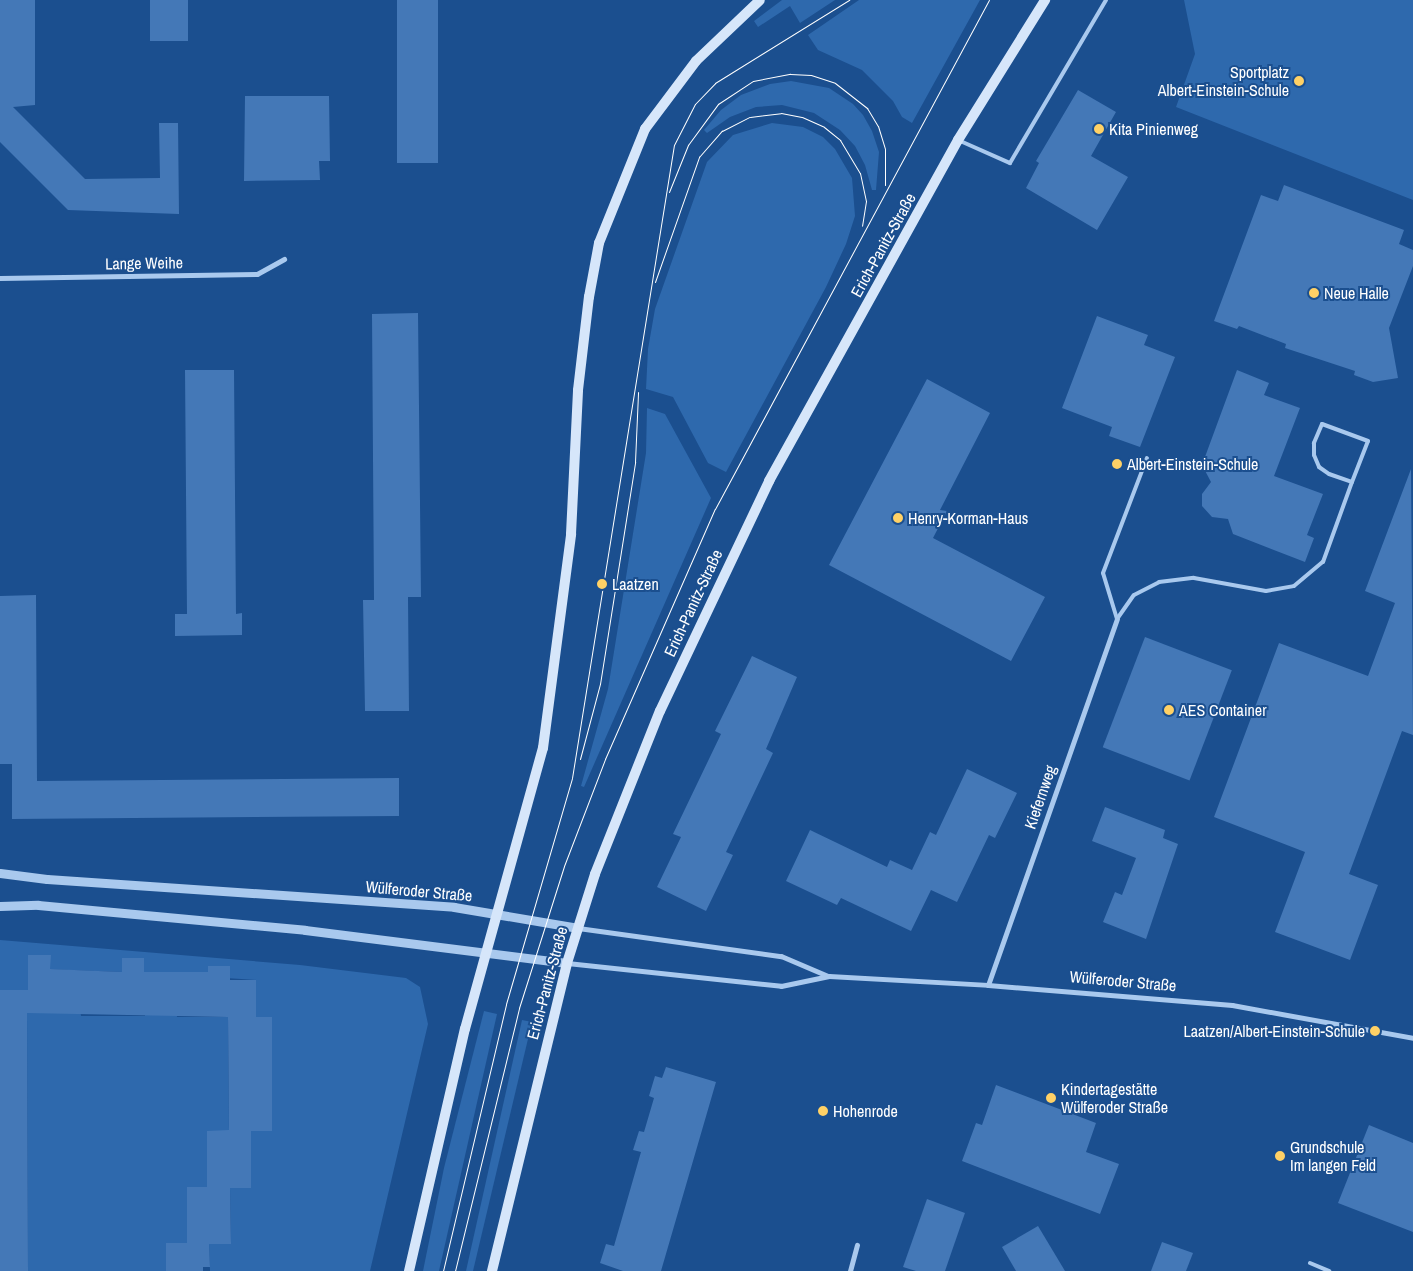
<!DOCTYPE html>
<html>
<head>
<meta charset="utf-8">
<style>
	body { margin:0 }
	#map { position:relative; width:1413px; height:1271px; overflow:hidden; background:#1b4f8f; font-family:"Archivo Narrow",sans-serif }
	div>[style] { position:absolute }
	.green>* { inset:0; background:#2e69ad }
	.building>* { inset:0; background:#4478b7; transform-origin:0 0 }
	.service>* { height:4px; margin:-2px; padding:0 2px; transform-origin:2px; border-radius:2px; background:#a9c9ee }
	.minor>* { height:5px; margin:-2.5px; padding:0 2.5px; transform-origin:2.5px; border-radius:2.5px; background:#a9c9ee }
	.tertiary>* { height:9px; margin:-4.5px; padding:0 4.5px; transform-origin:4.5px; border-radius:4.5px; background:#a9c9ee }
	.secondary>* { height:10px; margin:-5px; padding:0 5px; transform-origin:5px; border-radius:5px; background:#d6e6fa }
	.tram>* { height:1px; margin:-0.5px; padding:0 0.5px; transform-origin:0.5px; border-radius:0.5px; background:#fff }
	.dots>* { width:14px; height:14px; translate:-50% -50%; box-sizing:border-box; border:2px solid #1b4f8f; border-radius:50% }
	span { translate:-50% -50%; white-space:nowrap; text-align:center; line-height:1.15; -webkit-text-stroke:4px #1b4f8f; paint-order:stroke }
	.poi-label { font-size:16px; color:#fff }
	.right { translate:-100% -50%; text-align:right }
	.left { translate:0 -50%; text-align:left }
	.street-label { font-size:16px; color:#fff }
</style>
</head>
<body>
<div id="map">
	<div class="green">
		<div style="clip-path:polygon(782px 0,835px 0,800px 23px,790px 6px,758px 27px,754px 21px)"></div>
		<div style="clip-path:polygon(859px 0,980px 0,912px 123px,902px 117px,893px 101px,862px 70px,818px 50px,808px 35px)"></div>
		<div style="clip-path:polygon(1184px 0,1413px 0,1413px 200px,1176px 107px,1195px 54px)"></div>
		<div style="clip-path:polygon(791px 81px,829px 88px,853px 104px,863px 115px,872px 131px,879px 152px,876px 190px,872px 190px,865px 165px,855px 146px,840px 130px,814px 113px,782px 105px,756px 107px,730px 117px,707px 133px,704px 130px,721px 110px,741px 95px,770px 84px)"></div>
		<div style="clip-path:polygon(772px 123px,803px 127px,823px 137px,835px 149px,852px 178px,855px 216px,846px 244px,826px 287px,726px 472px,708px 463px,673px 397px,646px 389px,648px 349px,655px 309px,707px 162px,733px 135px)"></div>
		<div style="clip-path:polygon(647px 408px,665px 414px,711px 498px,584px 787px,581px 786px,608px 689px,646px 453px)"></div>
		<div style="clip-path:polygon(0 940px,300px 965px,406px 978px,420px 987px,428px 1024px,370px 1271px,210px 1271px,209px 1244px,231px 1243px,230px 1188px,251px 1188px,251px 1131px,272px 1130px,272px 1017px,256px 1017px,256px 980px,136px 972px,122px 958px,122px 972px,42px 969px,42px 955px,28px 955px,28px 990px,0 990px)"></div>
		<div style="clip-path:polygon(80px 1008px,81px 1016px,145px 1016px,145px 1011px,176px 1010px,177px 1017px,228px 1017px,229px 1131px,207px 1131px,207px 1187px,187px 1187px,187px 1243px,166px 1243px,166px 1271px,28px 1271px,27px 1013px)"></div>
		<div style="clip-path:polygon(484px 1011px,497px 1014px,439px 1271px,423px 1271px,444px 1168px)"></div>
		<div style="clip-path:polygon(522px 1020px,532px 1022px,473px 1271px,466px 1271px)"></div>
	</div>
	<div class="building">
		<div style="clip-path:polygon(0 0,35px 0,35px 105px,13px 107px,85px 179px,160px 178px,159px 123px,178px 123px,179px 214px,68px 210px,0 142px)"></div>
		<div style="left:150px;top:0;width:38px;height:41px"></div>
		<div style="left:397px;top:0;width:41px;height:163px"></div>
		<div style="clip-path:polygon(1078px 90px,1116px 112px,1091px 156px,1128px 177px,1097px 230px,1026px 188px,1039px 163px,1036px 161px)"></div>
		<div style="clip-path:polygon(245px 96px,329px 96px,330px 161px,319px 161px,320px 180px,244px 181px)"></div>
		<div style="clip-path:polygon(1284px 185px,1404px 230px,1399px 244px,1413px 250px,1413px 266px,1389px 328px,1398px 378px,1373px 382px,1354px 375px,1355px 371px,1285px 348px,1286px 344px,1239px 326px,1237px 329px,1214px 321px,1261px 195px,1278px 201px)"></div>
		<div style="clip-path:polygon(418px 313px,421px 597px,408px 597px,409px 711px,365px 711px,363px 600px,374px 600px,372px 314px)"></div>
		<div style="clip-path:polygon(1097px 316px,1148px 335px,1144px 345px,1175px 357px,1140px 447px,1109px 436px,1112px 427px,1062px 408px)"></div>
		<div style="clip-path:polygon(185px 370px,234px 370px,236px 614px,242px 613px,242px 635px,175px 636px,175px 614px,187px 614px)"></div>
		<div style="clip-path:polygon(1237px 370px,1269px 383px,1264px 395px,1300px 408px,1274px 476px,1323px 494px,1307px 535px,1314px 538px,1305px 562px,1233px 534px,1228px 519px,1212px 517px,1202px 506px,1202px 494px,1211px 482px,1202px 465px)"></div>
		<div style="clip-path:polygon(927px 379px,990px 413px,940px 510px,947px 511px,933px 538px,1045px 597px,1011px 661px,829px 565px)"></div>
		<div style="clip-path:polygon(1411px 469px,1413px 735px,1402px 731px,1349px 874px,1378px 885px,1350px 960px,1275px 932px,1305px 852px,1214px 817px,1279px 643px,1368px 676px,1395px 603px,1365px 591px)"></div>
		<div style="clip-path:polygon(36px 595px,37px 781px,399px 778px,399px 816px,12px 819px,12px 764px,0 764px,0 596px)"></div>
		<div style="left:1145px;top:637px;width:93px;height:118px;rotate:21deg"></div>
		<div style="clip-path:polygon(752px 656px,797px 677px,766px 749px,773px 753px,726px 852px,733px 855px,706px 911px,657px 887px,681px 837px,673px 834px,721px 734px,715px 731px)"></div>
		<div style="clip-path:polygon(967px 769px,1017px 793px,995px 838px,989px 835px,957px 902px,931px 890px,911px 931px,841px 898px,837px 905px,786px 881px,810px 830px,887px 867px,890px 860px,912px 870px,930px 832px,936px 835px)"></div>
		<div style="clip-path:polygon(1105px 807px,1165px 830px,1163px 838px,1178px 844px,1146px 939px,1103px 922px,1115px 892px,1122px 895px,1136px 858px,1092px 841px)"></div>
		<div style="clip-path:polygon(28px 955px,51px 955px,50px 969px,122px 972px,122px 958px,144px 958px,144px 972px,208px 972px,208px 966px,230px 966px,230px 980px,256px 980px,256px 1017px,272px 1017px,272px 1131px,251px 1131px,251px 1188px,230px 1188px,231px 1244px,209px 1244px,210px 1267px,203px 1267px,203px 1271px,166px 1271px,166px 1243px,187px 1243px,187px 1187px,207px 1187px,207px 1131px,229px 1130px,228px 1017px,27px 1013px,28px 1271px,0 1271px,0 990px,28px 990px)"></div>
		<div style="clip-path:polygon(666px 1067px,716px 1082px,661px 1271px,623px 1271px,600px 1263px,606px 1244px,614px 1246px,641px 1152px,633px 1150px,639px 1131px,644px 1132px,654px 1098px,649px 1096px,655px 1076px,662px 1078px)"></div>
		<div style="clip-path:polygon(996px 1085px,1096px 1123px,1086px 1152px,1119px 1164px,1100px 1214px,962px 1161px,976px 1123px,982px 1125px)"></div>
		<div style="clip-path:polygon(1369px 1125px,1413px 1143px,1413px 1232px,1338px 1203px)"></div>
		<div style="clip-path:polygon(927px 1199px,965px 1213px,945px 1271px,916px 1271px,903px 1267px)"></div>
		<div style="clip-path:polygon(1038px 1226px,1065px 1271px,1016px 1271px,1002px 1247px)"></div>
		<div style="clip-path:polygon(1162px 1242px,1193px 1253px,1186px 1271px,1151px 1271px)"></div>
	</div>
	<div class="service">
		<div style="left:958px;top:140px;width:57px;rotate:23.9deg"></div>
		<div style="left:1010px;top:163px;width:189px;rotate:-59.5deg"></div>
		<div style="left:1117px;top:619px;width:29px;rotate:-55deg"></div>
		<div style="left:1134px;top:595px;width:28px;rotate:-27deg"></div>
		<div style="left:1159px;top:582px;width:35px;rotate:-7deg"></div>
		<div style="left:1194px;top:578px;width:73px;rotate:10.2deg"></div>
		<div style="left:1266px;top:591px;width:28px;rotate:-10deg"></div>
		<div style="left:1294px;top:586px;width:38px;rotate:-40deg"></div>
		<div style="left:1323px;top:562px;width:85px;rotate:-70.1deg"></div>
		<div style="left:1352px;top:482px;width:44px;rotate:-68.7deg"></div>
		<div style="left:1368px;top:441px;width:49px;rotate:-159.7deg"></div>
		<div style="left:1322px;top:424px;width:21px;rotate:113deg"></div>
		<div style="left:1314px;top:443px;width:12px;rotate:90deg"></div>
		<div style="left:1314px;top:455px;width:13px;rotate:67deg"></div>
		<div style="left:1319px;top:467px;width:12px;rotate:35deg"></div>
		<div style="left:1329px;top:474px;width:24px;rotate:19deg"></div>
		<div style="left:1117px;top:619px;width:48px;rotate:-106.9deg"></div>
		<div style="left:1103px;top:573px;width:123px;rotate:-69.1deg"></div>
		<div style="left:1310px;top:1263px;width:21px;rotate:23deg"></div>
	</div>
	<div class="minor">
		<div style="left:0;top:278px;width:257px;rotate:-0.9deg"></div>
		<div style="left:257px;top:274px;width:31px;rotate:-29deg"></div>
		<div style="left:578px;top:928px;width:205px;rotate:7.9deg"></div>
		<div style="left:781px;top:956px;width:51px;rotate:23.1deg"></div>
		<div style="left:567px;top:963px;width:215px;rotate:6.1deg"></div>
		<div style="left:781px;top:986px;width:49px;rotate:-11.8deg"></div>
		<div style="left:829px;top:976px;width:159px;rotate:3.2deg"></div>
		<div style="left:988px;top:985px;width:245px;rotate:4.7deg"></div>
		<div style="left:1232px;top:1005px;width:184px;rotate:10.3deg"></div>
		<div style="left:988px;top:985px;width:388px;rotate:-70.6deg"></div>
		<div style="left:850px;top:1271px;width:27px;rotate:-75deg"></div>
	</div>
	<div class="tertiary">
		<div style="left:0;top:873px;width:47px;rotate:7.3deg"></div>
		<div style="left:47px;top:879px;width:408px;rotate:3.9deg"></div>
		<div style="left:454px;top:907px;width:126px;rotate:9.6deg"></div>
		<div style="left:0;top:906px;width:38px;rotate:-2deg"></div>
		<div style="left:38px;top:905px;width:268px;rotate:5.3deg"></div>
		<div style="left:305px;top:930px;width:264px;rotate:7.2deg"></div>
	</div>
	<div class="secondary">
		<div style="left:409px;top:1271px;width:248px;rotate:-77deg"></div>
		<div style="left:465px;top:1029px;width:292px;rotate:-74.5deg"></div>
		<div style="left:543px;top:748px;width:216px;rotate:-82.5deg"></div>
		<div style="left:571px;top:534px;width:144px;rotate:-87.2deg"></div>
		<div style="left:578px;top:390px;width:94px;rotate:-83.3deg"></div>
		<div style="left:589px;top:297px;width:55px;rotate:-79.5deg"></div>
		<div style="left:599px;top:243px;width:123px;rotate:-68deg"></div>
		<div style="left:645px;top:129px;width:85px;rotate:-53.1deg"></div>
		<div style="left:696px;top:61px;width:88px;rotate:-43.6deg"></div>
		<div style="left:492px;top:1271px;width:317px;rotate:-76.3deg"></div>
		<div style="left:567px;top:963px;width:93px;rotate:-72.5deg"></div>
		<div style="left:595px;top:874px;width:175px;rotate:-68.3deg"></div>
		<div style="left:660px;top:711px;width:255px;rotate:-64.6deg"></div>
		<div style="left:769px;top:481px;width:390px;rotate:-61deg"></div>
		<div style="left:958px;top:140px;width:165px;rotate:-58.1deg"></div>
	</div>
	<div class="tram">
		<div style="left:669px;top:192px;width:51px;rotate:-68deg"></div>
		<div style="left:688px;top:145px;width:51px;rotate:-53.8deg"></div>
		<div style="left:718px;top:104px;width:42px;rotate:-33.3deg"></div>
		<div style="left:753px;top:81px;width:38px;rotate:-11deg"></div>
		<div style="left:790px;top:74px;width:21px;rotate:3deg"></div>
		<div style="left:811px;top:75px;width:25px;rotate:18deg"></div>
		<div style="left:835px;top:83px;width:41px;rotate:38deg"></div>
		<div style="left:867px;top:108px;width:21px;rotate:59deg"></div>
		<div style="left:878px;top:126px;width:24px;rotate:73deg"></div>
		<div style="left:885px;top:149px;width:36px;rotate:90deg"></div>
		<div style="left:655px;top:282px;width:133px;rotate:-70.6deg"></div>
		<div style="left:699px;top:157px;width:35px;rotate:-49deg"></div>
		<div style="left:722px;top:131px;width:31px;rotate:-27deg"></div>
		<div style="left:750px;top:117px;width:31px;rotate:-7deg"></div>
		<div style="left:781px;top:113px;width:21px;rotate:11deg"></div>
		<div style="left:802px;top:117px;width:24px;rotate:24deg"></div>
		<div style="left:824px;top:127px;width:21px;rotate:39deg"></div>
		<div style="left:840px;top:140px;width:39px;rotate:59deg"></div>
		<div style="left:860px;top:173px;width:29px;rotate:78deg"></div>
		<div style="left:866px;top:201px;width:25px;rotate:99deg"></div>
		<div style="left:580px;top:759px;width:78px;rotate:-75.1deg"></div>
		<div style="left:600px;top:684px;width:225px;rotate:-81deg"></div>
		<div style="left:635px;top:462px;width:70px;rotate:-87.5deg"></div>
		<div style="left:443px;top:1271px;width:274px;rotate:-76.7deg"></div>
		<div style="left:506px;top:1004px;width:235px;rotate:-73.7deg"></div>
		<div style="left:572px;top:778px;width:641px;rotate:-80.85deg"></div>
		<div style="left:674px;top:145px;width:46px;rotate:-62.9deg"></div>
		<div style="left:695px;top:104px;width:29px;rotate:-46deg"></div>
		<div style="left:715px;top:83px;width:158px;rotate:-31.8deg"></div>
		<div style="left:455px;top:1271px;width:271px;rotate:-76.3deg"></div>
		<div style="left:519px;top:1008px;width:149px;rotate:-72.4deg"></div>
		<div style="left:564px;top:866px;width:115px;rotate:-69deg"></div>
		<div style="left:605px;top:759px;width:273px;rotate:-66.3deg"></div>
		<div style="left:715px;top:509px;width:578px;rotate:-61.71deg"></div>
	</div>
	<div class="dots">
		<div style="left:1299px;top:81px;background:#ffd166"></div>
		<div style="left:1099px;top:129px;background:#ffd166"></div>
		<div style="left:1314px;top:293px;background:#ffd166"></div>
		<div style="left:1117px;top:464px;background:#ffd166"></div>
		<div style="left:898px;top:518px;background:#ffd166"></div>
		<div style="left:602px;top:584px;background:#ffd166"></div>
		<div style="left:1169px;top:710px;background:#ffd166"></div>
		<div style="left:1375px;top:1031px;background:#ffd166"></div>
		<div style="left:1051px;top:1098px;background:#ffd166"></div>
		<div style="left:823px;top:1111px;background:#ffd166"></div>
		<div style="left:1280px;top:1156px;background:#ffd166"></div>
	</div>
	<div class="poi-label">
		<span class="right" style="left:1289px;top:81px">Sportplatz<br>Albert-Einstein-Schule</span>
		<span class="left" style="left:1109px;top:129px">Kita Pinienweg</span>
		<span class="left" style="left:1324px;top:293px">Neue Halle</span>
		<span class="left" style="left:1127px;top:464px">Albert-Einstein-Schule</span>
		<span class="left" style="left:908px;top:518px">Henry-Korman-Haus</span>
		<span class="left" style="left:612px;top:584px">Laatzen</span>
		<span class="left" style="left:1179px;top:710px">AES Container</span>
		<span class="right" style="left:1365px;top:1031px">Laatzen/Albert-Einstein-Schule</span>
		<span class="left" style="left:1061px;top:1098px">Kindertagestätte<br>Wülferoder Straße</span>
		<span class="left" style="left:833px;top:1111px">Hohenrode</span>
		<span class="left" style="left:1290px;top:1156px">Grundschule<br>Im langen Feld</span>
	</div>
	<div class="street-label">
		<span style="left:883px;top:245px;rotate:-61deg">Erich-Panitz-Straße</span>
		<span style="left:144px;top:263px;rotate:-1deg">Lange Weihe</span>
		<span style="left:693px;top:603px;rotate:-65deg">Erich-Panitz-Straße</span>
		<span style="left:1040px;top:797px;rotate:-71deg">Kiefernweg</span>
		<span style="left:419px;top:891px;rotate:5deg">Wülferoder Straße</span>
		<span style="left:1123px;top:981px;rotate:5deg">Wülferoder Straße</span>
		<span style="left:547px;top:983px;rotate:-75deg">Erich-Panitz-Straße</span>
	</div>
</div>
</body>
</html>
